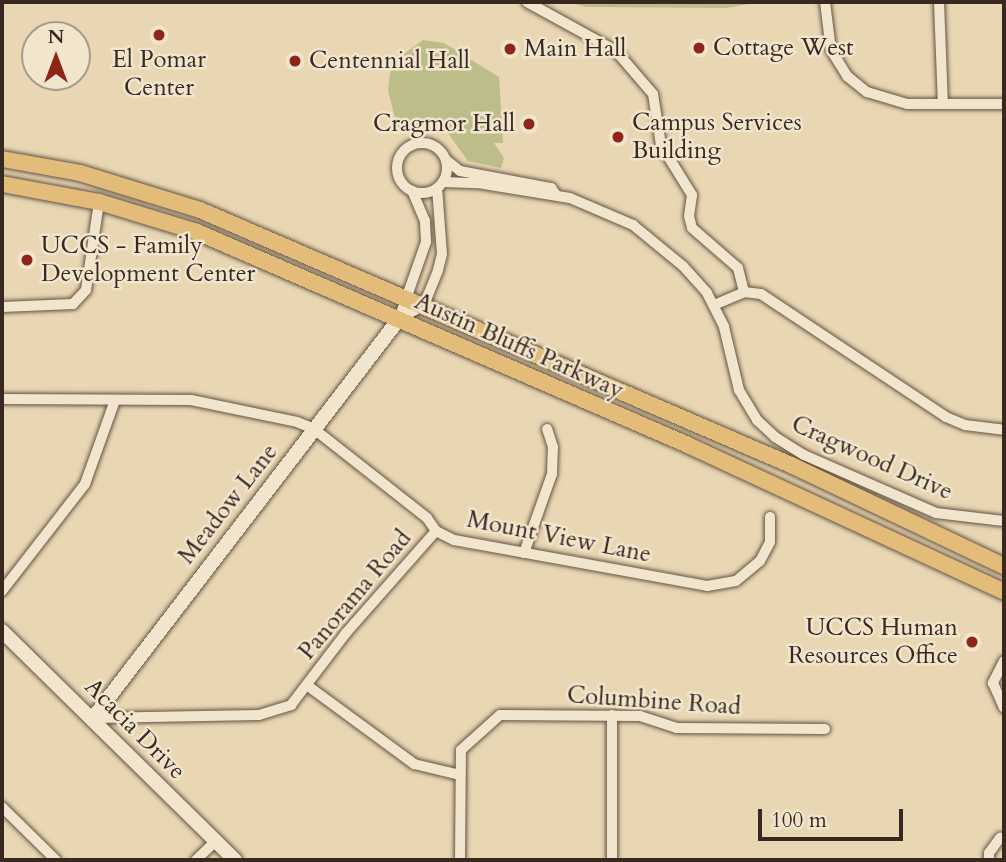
<!DOCTYPE html>
<html>
<head>
<meta charset="utf-8">
<style>
	body { margin:0 }
	#map { position:relative; width:1006px; height:862px; overflow:hidden; background:#e9d7b3; font-family:Cardo,serif }
	div>[style] { position:absolute }
	.green>* { inset:0; background:#bcbd89 }
	.roads { filter:drop-shadow(0 0 2px #645445) drop-shadow(0 0 2px #645445) }
	.street>* { height:10px; margin:-5px; padding:0 5px; transform-origin:5px; border-radius:5px; background:#f1e5ce }
	.street>.ring { margin:-5px; padding:0; box-sizing:content-box; background:none; border:10px solid #f1e5ce; border-radius:50% }
	.secondary>* { height:14px; margin:-7px; padding:0 7px; transform-origin:7px; border-radius:7px; background:#f1e5ce }
	.primary>* { height:16px; margin:-8px; padding:0 8px; transform-origin:8px; border-radius:8px; background:#e4bc7a }
	.dots>* { width:19px; height:19px; translate:-50% -50%; box-sizing:border-box; border:4px solid #f1e5ce; border-radius:50% }
	span { translate:-50% -50%; white-space:nowrap; text-align:center; line-height:1.15; -webkit-text-stroke:5px #f1e5ce; paint-order:stroke }
	.poi-label { font-size:24px; color:#372920 }
	.left { translate:0 -50%; text-align:left }
	.right { translate:-100% -50%; text-align:right }
	.street-label { font-size:24px; color:#372920 }
	.frame { position:absolute; inset:0; border:4px solid #372920; pointer-events:none }
	.north { position:absolute; left:21px; top:21px; width:70px; height:70px; box-sizing:border-box; background:#f1e5ce; border:2px solid #a79a88; border-radius:50%; rotate:0deg; font-size:19px; font-weight:700; line-height:28px; text-align:center; color:#372920 }
	.north::after { content:''; display:block; margin:auto; width:24px; height:32px; background:#8f2418; clip-path:polygon(50% 0,100% 100%,50% 72%,0 100%) }
	.scale { position:absolute; left:758px; top:809px; width:145px; height:32px; box-sizing:border-box; border:4px solid #372920; border-top:0; padding-left:9px; font-size:21px; line-height:24px; white-space:nowrap; color:#372920; -webkit-text-stroke:5px #f1e5ce; paint-order:stroke }
</style>
</head>
<body>
<div id="map">
	<div class="green">
		<div style="clip-path:polygon(568px 2px,760px 2px,727px 8px,586px 7px)"></div>
		<div style="clip-path:polygon(423px 40px,444px 43px,499px 77px,503px 143px,494px 143px,504px 158px,501px 168px,468px 161px,445px 129px,415px 125px,398px 129px,388px 91px,390px 73px,397px 59px)"></div>
	</div>
	<div class="roads">
		<div class="street">
			<div style="left:527px;top:2px;width:102px;rotate:28.8deg"></div>
			<div style="left:616px;top:51px;width:57px;rotate:49.3deg"></div>
			<div style="left:653px;top:94px;width:52px;rotate:81.1deg"></div>
			<div style="left:661px;top:145px;width:59px;rotate:58.2deg"></div>
			<div style="left:692px;top:195px;width:21px;rotate:98deg"></div>
			<div style="left:689px;top:216px;width:12px;rotate:76deg"></div>
			<div style="left:692px;top:228px;width:61px;rotate:41deg"></div>
			<div style="left:738px;top:268px;width:25px;rotate:76deg"></div>
			<div style="left:825px;top:2px;width:48px;rotate:82.9deg"></div>
			<div style="left:831px;top:50px;width:31px;rotate:58deg"></div>
			<div style="left:847px;top:76px;width:26px;rotate:39deg"></div>
			<div style="left:867px;top:92px;width:42px;rotate:16.7deg"></div>
			<div style="left:907px;top:104px;width:97px"></div>
			<div style="left:939px;top:2px;width:102px;rotate:87.8deg"></div>
			<div class="ring" style="left:397px;top:143px;width:40px;height:40px"></div>
			<div style="left:446px;top:160px;width:18px;rotate:38deg"></div>
			<div style="left:460px;top:171px;width:93px;rotate:10.6deg"></div>
			<div style="left:551px;top:188px;width:9px;rotate:54deg"></div>
			<div style="left:443px;top:182px;width:35px;rotate:2deg"></div>
			<div style="left:478px;top:183px;width:93px;rotate:9.3deg"></div>
			<div style="left:570px;top:198px;width:69px;rotate:23.2deg"></div>
			<div style="left:633px;top:225px;width:65px;rotate:39.4deg"></div>
			<div style="left:683px;top:266px;width:36px;rotate:48deg"></div>
			<div style="left:707px;top:293px;width:38px;rotate:63deg"></div>
			<div style="left:724px;top:327px;width:65px;rotate:76.6deg"></div>
			<div style="left:739px;top:390px;width:35px;rotate:59deg"></div>
			<div style="left:757px;top:420px;width:25px;rotate:43deg"></div>
			<div style="left:775px;top:437px;width:34px;rotate:32deg"></div>
			<div style="left:804px;top:455px;width:144px;rotate:23.7deg"></div>
			<div style="left:936px;top:513px;width:68px;rotate:6.7deg"></div>
			<div style="left:714px;top:305px;width:33px;rotate:-23deg"></div>
			<div style="left:744px;top:292px;width:17px;rotate:7deg"></div>
			<div style="left:761px;top:294px;width:222px;rotate:33.6deg"></div>
			<div style="left:946px;top:417px;width:21px;rotate:23deg"></div>
			<div style="left:965px;top:425px;width:39px;rotate:7deg"></div>
			<div style="left:2px;top:307px;width:71px;rotate:-2.4deg"></div>
			<div style="left:73px;top:304px;width:19px;rotate:-47deg"></div>
			<div style="left:86px;top:290px;width:89px;rotate:-81.6deg"></div>
			<div style="left:399px;top:319px;width:29px;rotate:-29deg"></div>
			<div style="left:424px;top:305px;width:38px;rotate:-68deg"></div>
			<div style="left:438px;top:270px;width:16px;rotate:-76deg"></div>
			<div style="left:442px;top:254px;width:66px;rotate:-94.3deg"></div>
			<div style="left:399px;top:319px;width:82px;rotate:-70.7deg"></div>
			<div style="left:426px;top:242px;width:21px;rotate:-93deg"></div>
			<div style="left:425px;top:221px;width:33px;rotate:-113deg"></div>
			<div style="left:2px;top:399px;width:189px;rotate:0.3deg"></div>
			<div style="left:191px;top:400px;width:108px;rotate:11.7deg"></div>
			<div style="left:297px;top:422px;width:18px;rotate:22deg"></div>
			<div style="left:314px;top:429px;width:144px;rotate:38.2deg"></div>
			<div style="left:427px;top:518px;width:16px;rotate:55deg"></div>
			<div style="left:436px;top:531px;width:20px;rotate:27deg"></div>
			<div style="left:454px;top:540px;width:257px;rotate:10.3deg"></div>
			<div style="left:707px;top:586px;width:29px;rotate:-10deg"></div>
			<div style="left:736px;top:581px;width:31px;rotate:-40deg"></div>
			<div style="left:760px;top:561px;width:21px;rotate:-62deg"></div>
			<div style="left:770px;top:542px;width:25px;rotate:-90deg"></div>
			<div style="left:524px;top:553px;width:84px;rotate:-70.5deg"></div>
			<div style="left:552px;top:474px;width:27px;rotate:-88deg"></div>
			<div style="left:553px;top:447px;width:19px;rotate:-108deg"></div>
			<div style="left:2px;top:591px;width:135px;rotate:-52.2deg"></div>
			<div style="left:85px;top:484px;width:89px;rotate:-70.3deg"></div>
			<div style="left:1004px;top:661px;width:25px;rotate:117deg"></div>
			<div style="left:993px;top:683px;width:27px;rotate:66deg"></div>
			<div style="left:308px;top:686px;width:132px;rotate:36.3deg"></div>
			<div style="left:414px;top:764px;width:47px;rotate:13.4deg"></div>
			<div style="left:93px;top:718px;width:166px;rotate:-1deg"></div>
			<div style="left:259px;top:715px;width:34px;rotate:-17deg"></div>
			<div style="left:291px;top:705px;width:91px;rotate:-52.6deg"></div>
			<div style="left:346px;top:633px;width:136px;rotate:-48.6deg"></div>
			<div style="left:2px;top:807px;width:76px;rotate:44.5deg"></div>
			<div style="left:196px;top:860px;width:28px;rotate:-44deg"></div>
			<div style="left:460px;top:860px;width:110px;rotate:-89.5deg"></div>
			<div style="left:461px;top:750px;width:52px;rotate:-41.9deg"></div>
			<div style="left:500px;top:715px;width:140px;rotate:0.4deg"></div>
			<div style="left:640px;top:716px;width:38px;rotate:18deg"></div>
			<div style="left:676px;top:728px;width:149px;rotate:0.4deg"></div>
			<div style="left:612px;top:860px;width:145px;rotate:-90deg"></div>
			<div style="left:989px;top:860px;width:7px;rotate:-90deg"></div>
			<div style="left:989px;top:853px;width:19px;rotate:-54deg"></div>
		</div>
		<div class="secondary">
			<div style="left:2px;top:631px;width:327px;rotate:44.5deg"></div>
			<div style="left:93px;top:718px;width:503px;rotate:-52.51deg"></div>
		</div>
		<div class="primary">
			<div style="left:2px;top:159px;width:79px;rotate:10.2deg"></div>
			<div style="left:80px;top:173px;width:126px;rotate:17.1deg"></div>
			<div style="left:200px;top:210px;width:644px;rotate:23.34deg"></div>
			<div style="left:791px;top:465px;width:236px;rotate:25.4deg"></div>
			<div style="left:2px;top:184px;width:99px;rotate:10.5deg"></div>
			<div style="left:99px;top:202px;width:102px;rotate:17deg"></div>
			<div style="left:197px;top:232px;width:535px;rotate:23.45deg"></div>
			<div style="left:688px;top:445px;width:349px;rotate:24.9deg"></div>
		</div>
	</div>
	<div class="dots">
		<div style="left:159px;top:35px;background:#8f2418"></div>
		<div style="left:699px;top:48px;background:#8f2418"></div>
		<div style="left:510px;top:49px;background:#8f2418"></div>
		<div style="left:295px;top:61px;background:#8f2418"></div>
		<div style="left:529px;top:124px;background:#8f2418"></div>
		<div style="left:618px;top:137px;background:#8f2418"></div>
		<div style="left:27px;top:260px;background:#8f2418"></div>
		<div style="left:972px;top:642px;background:#8f2418"></div>
	</div>
	<div class="poi-label">
		<span class="left" style="left:713px;top:48px">Cottage West</span>
		<span class="left" style="left:524px;top:49px">Main Hall</span>
		<span style="left:159px;top:74px">El Pomar<br>Center</span>
		<span class="left" style="left:309px;top:61px">Centennial Hall</span>
		<span class="left" style="left:632px;top:137px">Campus Services<br>Building</span>
		<span class="right" style="left:515px;top:124px">Cragmor Hall</span>
		<span class="left" style="left:41px;top:260px">UCCS - Family<br>Development Center</span>
		<span class="right" style="left:958px;top:642px">UCCS Human<br>Resources Office</span>
	</div>
	<div class="street-label">
		<span style="left:519px;top:346px;rotate:24deg">Austin Bluffs Parkway</span>
		<span style="left:872px;top:458px;rotate:24deg">Cragwood Drive</span>
		<span style="left:228px;top:504px;rotate:-52deg">Meadow Lane</span>
		<span style="left:559px;top:537px;rotate:11deg">Mount View Lane</span>
		<span style="left:355px;top:595px;rotate:-50deg">Panorama Road</span>
		<span style="left:654px;top:701px;rotate:4deg">Columbine Road</span>
		<span style="left:135px;top:729px;rotate:45deg">Acacia Drive</span>
	</div>
	<div class="frame"></div>
	<div class="north">N</div>
	<div class="scale">100 m</div>
</div>
</body>
</html>
